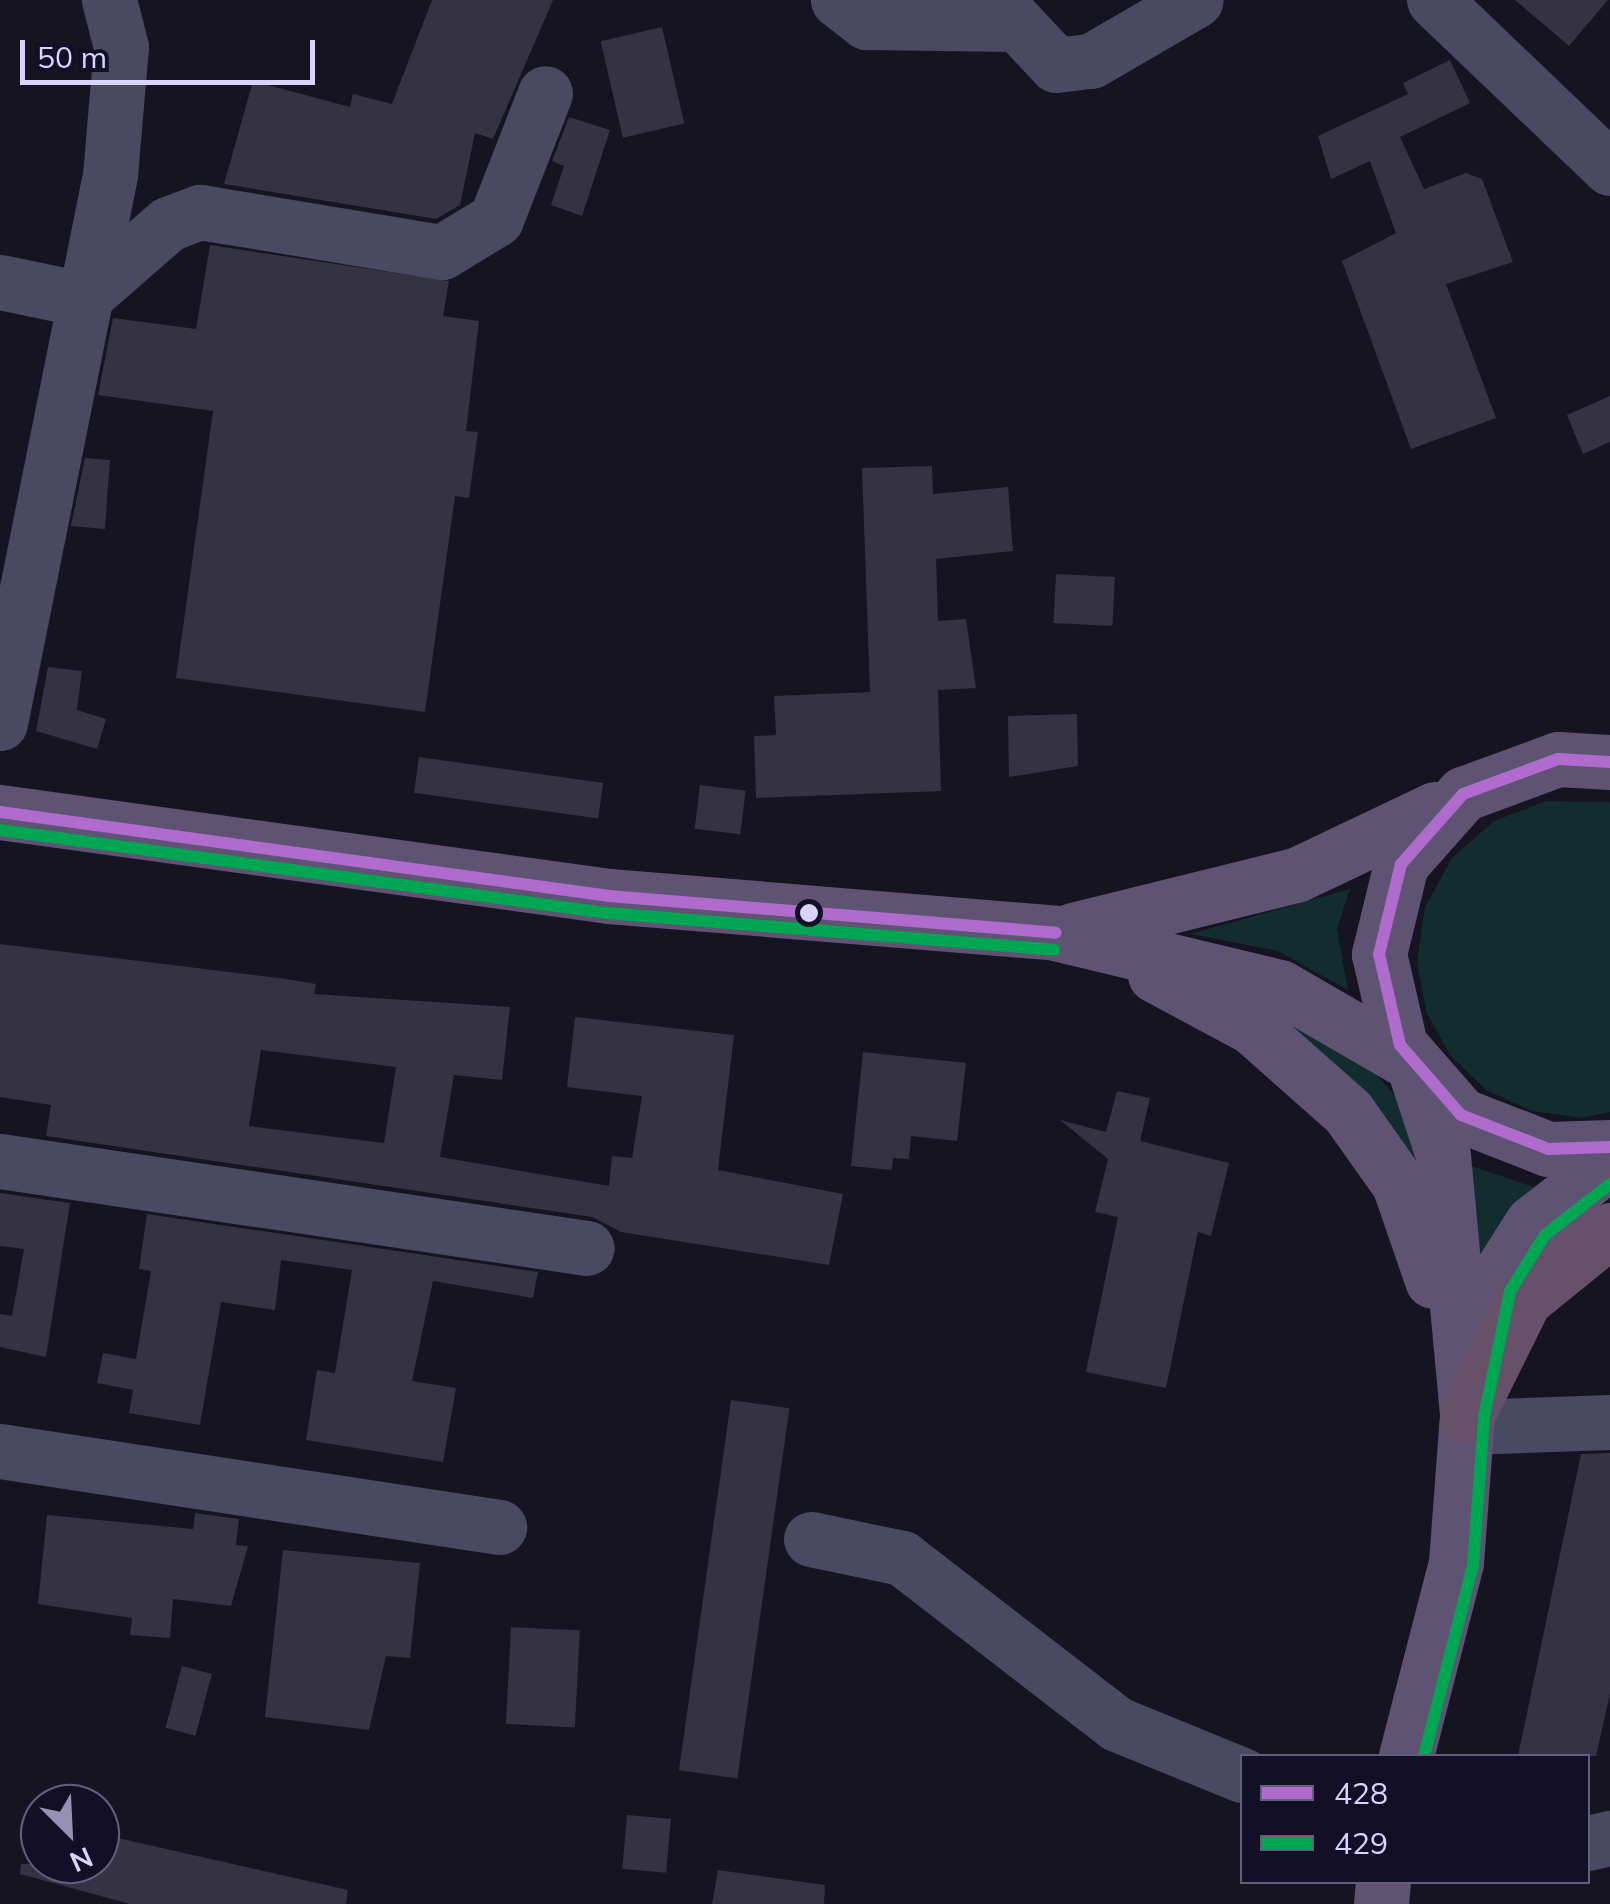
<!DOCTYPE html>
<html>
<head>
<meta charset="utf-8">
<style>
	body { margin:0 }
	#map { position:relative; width:1610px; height:1904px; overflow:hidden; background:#161421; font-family:Mulish,sans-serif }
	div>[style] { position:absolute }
	.green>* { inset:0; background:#132c2d }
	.building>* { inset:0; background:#343243; transform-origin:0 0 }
	.minor>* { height:55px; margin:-27.5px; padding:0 27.5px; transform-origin:27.5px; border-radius:27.5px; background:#4a4962 }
	.major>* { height:55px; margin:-27.5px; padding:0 27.5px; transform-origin:27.5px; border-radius:27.5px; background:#5e5373 }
	.highway>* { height:55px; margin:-27.5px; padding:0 27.5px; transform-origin:27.5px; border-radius:27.5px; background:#67516a }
	.bus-1>* { height:12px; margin:-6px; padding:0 6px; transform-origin:6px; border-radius:6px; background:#b06ccc }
	.bus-2>* { height:12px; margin:-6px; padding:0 6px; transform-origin:6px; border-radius:6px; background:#00a651 }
	.dots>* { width:28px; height:28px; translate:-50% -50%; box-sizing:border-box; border:5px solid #130f26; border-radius:50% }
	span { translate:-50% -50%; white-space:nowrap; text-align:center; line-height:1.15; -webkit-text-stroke:8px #130f26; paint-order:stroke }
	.legend { position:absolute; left:1240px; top:1754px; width:350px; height:130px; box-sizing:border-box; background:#130f26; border:2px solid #625e7d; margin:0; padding:12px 18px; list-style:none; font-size:30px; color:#d9d4ff }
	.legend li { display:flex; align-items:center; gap:20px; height:50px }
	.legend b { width:50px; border:2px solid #625e7d }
	.north { position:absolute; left:20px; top:1784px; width:100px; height:100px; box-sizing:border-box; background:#130f26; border:2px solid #625e7d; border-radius:50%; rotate:156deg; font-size:28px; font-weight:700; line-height:40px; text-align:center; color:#d9d4ff }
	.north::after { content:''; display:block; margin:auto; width:35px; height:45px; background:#9591b1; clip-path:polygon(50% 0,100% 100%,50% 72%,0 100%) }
	.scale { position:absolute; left:20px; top:40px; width:295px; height:45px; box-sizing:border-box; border:5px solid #d9d4ff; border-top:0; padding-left:12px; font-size:30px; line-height:35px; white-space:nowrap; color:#d9d4ff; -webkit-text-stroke:8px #130f26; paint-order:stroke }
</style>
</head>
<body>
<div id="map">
	<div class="green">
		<div style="clip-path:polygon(1546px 801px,1610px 802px,1610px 1112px,1582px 1118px,1532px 1111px,1486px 1090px,1450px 1055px,1426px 1011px,1417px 962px,1425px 907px,1452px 858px,1494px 821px)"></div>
		<div style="clip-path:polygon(1350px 889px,1337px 929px,1348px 990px,1278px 951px,1190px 934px)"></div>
		<div style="clip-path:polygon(1260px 1005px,1363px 1059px,1396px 1097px,1428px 1176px)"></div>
		<div style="clip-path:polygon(1460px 1162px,1545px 1191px,1469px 1273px)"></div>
	</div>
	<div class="building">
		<div style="clip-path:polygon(432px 0,553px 0,493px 139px,475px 133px,460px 205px,436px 219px,224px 184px,253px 81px,350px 107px,353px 94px,392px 104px)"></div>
		<div style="clip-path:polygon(1515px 0,1608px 0,1569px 46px)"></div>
		<div style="left:662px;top:27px;width:99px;height:63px;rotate:77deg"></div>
		<div style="clip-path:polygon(1450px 60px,1470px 103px,1400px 137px,1424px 189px,1466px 173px,1482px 179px,1513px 262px,1446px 284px,1496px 418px,1411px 449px,1342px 261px,1396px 233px,1370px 161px,1331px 179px,1318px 136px,1408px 94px,1403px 83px)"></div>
		<div style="clip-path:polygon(569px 117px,610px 130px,582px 216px,551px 205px,564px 166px,552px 161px)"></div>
		<div style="clip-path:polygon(210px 245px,449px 281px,443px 316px,479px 321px,466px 431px,478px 432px,469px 498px,455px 496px,425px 712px,176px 678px,213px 411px,98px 395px,113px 318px,196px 329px)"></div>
		<div style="clip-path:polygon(1610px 396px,1610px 442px,1583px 454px,1567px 415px)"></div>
		<div style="clip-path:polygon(85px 458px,110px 460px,105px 529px,71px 526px)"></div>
		<div style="clip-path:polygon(932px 466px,933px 494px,1008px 487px,1013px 551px,936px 559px,938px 621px,966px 619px,976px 688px,938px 690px,941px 791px,756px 798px,754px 736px,776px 735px,774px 696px,870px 692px,862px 468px)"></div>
		<div style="left:1056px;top:574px;width:59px;height:49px;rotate:3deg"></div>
		<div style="clip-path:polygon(48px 667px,82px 671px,77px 710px,106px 719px,97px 749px,36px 731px)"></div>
		<div style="clip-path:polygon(1077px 714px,1078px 766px,1009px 777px,1008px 716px)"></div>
		<div style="left:419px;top:757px;width:186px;height:36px;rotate:8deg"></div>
		<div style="left:700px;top:785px;width:46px;height:44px;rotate:7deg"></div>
		<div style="clip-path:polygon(evenodd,0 944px,286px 979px,316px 984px,314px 994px,510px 1007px,502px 1080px,454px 1075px,440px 1157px,609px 1186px,612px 1156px,632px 1158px,642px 1096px,567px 1087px,575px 1017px,734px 1035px,718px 1170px,843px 1194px,829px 1265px,621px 1232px,592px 1217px,46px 1136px,51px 1105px,0 1097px,0 944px,261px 1050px,396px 1067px,384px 1143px,249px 1126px,261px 1050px)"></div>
		<div style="clip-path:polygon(863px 1052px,966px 1063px,957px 1141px,911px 1136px,909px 1159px,893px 1158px,892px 1170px,851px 1166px)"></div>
		<div style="clip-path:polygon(1117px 1091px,1150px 1098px,1140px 1141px,1229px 1163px,1211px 1236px,1198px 1232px,1166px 1388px,1086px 1372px,1118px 1217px,1095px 1212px,1108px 1159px,1060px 1120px,1106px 1132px)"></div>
		<div style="clip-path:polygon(0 1193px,70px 1203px,46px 1357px,0 1347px,0 1314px,12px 1316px,24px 1249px,0 1246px)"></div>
		<div style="clip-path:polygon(147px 1214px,538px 1272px,533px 1298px,433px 1281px,412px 1381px,456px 1388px,443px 1462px,306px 1440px,317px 1370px,335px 1373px,352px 1270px,281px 1260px,275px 1310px,221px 1302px,200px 1425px,129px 1413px,133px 1390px,97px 1383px,103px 1353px,136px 1359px,151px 1271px,139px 1269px)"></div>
		<div style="left:731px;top:1400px;width:59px;height:374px;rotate:8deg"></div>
		<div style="clip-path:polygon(1610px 1453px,1610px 1694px,1596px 1756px,1518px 1756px,1581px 1454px)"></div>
		<div style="clip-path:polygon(195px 1513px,239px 1519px,236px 1545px,248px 1546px,231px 1606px,173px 1599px,170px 1638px,130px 1635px,132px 1618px,38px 1604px,47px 1515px,193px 1529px)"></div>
		<div style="clip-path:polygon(283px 1550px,420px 1563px,410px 1658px,386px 1656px,369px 1730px,265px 1717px)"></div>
		<div style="left:511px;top:1627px;width:69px;height:97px;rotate:3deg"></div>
		<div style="left:182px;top:1666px;width:31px;height:64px;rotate:15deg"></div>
		<div style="left:627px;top:1815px;width:44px;height:54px;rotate:5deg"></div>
		<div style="clip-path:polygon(100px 1834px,348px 1890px,346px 1904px,130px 1904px,20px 1874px,21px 1864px,100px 1864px)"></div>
		<div style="clip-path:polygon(718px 1870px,825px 1885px,824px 1904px,712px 1904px)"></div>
	</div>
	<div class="minor">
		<div style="left:838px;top:0;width:36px;rotate:38deg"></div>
		<div style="left:866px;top:22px;width:146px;rotate:0.8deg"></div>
		<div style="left:995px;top:0;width:89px;rotate:46.8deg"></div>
		<div style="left:1056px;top:65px;width:35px;rotate:-7deg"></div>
		<div style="left:1091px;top:61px;width:121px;rotate:-30.2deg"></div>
		<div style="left:1434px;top:0;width:243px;rotate:43.7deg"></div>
		<div style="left:0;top:282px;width:84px;rotate:11.7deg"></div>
		<div style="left:82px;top:299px;width:114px;rotate:-41.1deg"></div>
		<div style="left:168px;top:224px;width:34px;rotate:-21deg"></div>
		<div style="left:200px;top:212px;width:245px;rotate:9.4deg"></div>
		<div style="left:442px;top:252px;width:63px;rotate:-31.4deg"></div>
		<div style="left:496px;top:219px;width:135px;rotate:-68.7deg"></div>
		<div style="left:0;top:723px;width:559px;rotate:-78.65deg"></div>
		<div style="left:110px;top:175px;width:128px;rotate:-85.1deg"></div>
		<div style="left:121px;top:47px;width:49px;rotate:-104.3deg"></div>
		<div style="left:0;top:1161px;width:593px;rotate:8.43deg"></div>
		<div style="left:1466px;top:1427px;width:144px;rotate:-2deg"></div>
		<div style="left:0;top:1451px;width:505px;rotate:8.66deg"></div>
		<div style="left:811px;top:1539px;width:93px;rotate:11.8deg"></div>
		<div style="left:902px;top:1558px;width:272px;rotate:37.7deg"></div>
		<div style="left:1117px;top:1724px;width:135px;rotate:22.2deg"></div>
		<div style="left:1588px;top:1843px;width:23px;rotate:-13deg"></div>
	</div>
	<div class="major">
		<div style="left:1610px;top:762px;width:52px;rotate:-176.7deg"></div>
		<div style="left:1558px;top:759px;width:101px;rotate:159.8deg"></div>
		<div style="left:1463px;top:794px;width:94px;rotate:131.5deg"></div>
		<div style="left:1401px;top:864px;width:93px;rotate:103.7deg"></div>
		<div style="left:1379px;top:954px;width:93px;rotate:77deg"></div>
		<div style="left:1400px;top:1045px;width:93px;rotate:48.9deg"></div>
		<div style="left:1461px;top:1115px;width:93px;rotate:21.3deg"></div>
		<div style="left:1548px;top:1149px;width:62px;rotate:-1.8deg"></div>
		<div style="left:0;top:812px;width:615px;rotate:7.85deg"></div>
		<div style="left:609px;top:896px;width:448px;rotate:4.7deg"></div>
		<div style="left:1055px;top:933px;width:231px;rotate:13.5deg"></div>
		<div style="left:1280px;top:987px;width:154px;rotate:30.1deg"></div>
		<div style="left:1413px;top:1064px;width:96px;rotate:71.8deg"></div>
		<div style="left:1443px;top:1155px;width:261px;rotate:84.7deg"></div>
		<div style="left:1073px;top:930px;width:230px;rotate:-13.9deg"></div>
		<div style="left:1296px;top:875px;width:154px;rotate:-25.4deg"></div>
		<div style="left:1155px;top:975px;width:110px;rotate:28.2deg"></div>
		<div style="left:1252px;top:1027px;width:128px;rotate:41.5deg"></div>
		<div style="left:1348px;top:1112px;width:88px;rotate:54.7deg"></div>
		<div style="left:1399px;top:1184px;width:102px;rotate:71deg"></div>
		<div style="left:1406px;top:1756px;width:200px;rotate:-75.5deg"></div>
		<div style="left:1456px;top:1562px;width:147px;rotate:-85.7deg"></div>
		<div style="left:1467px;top:1415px;width:134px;rotate:-78.8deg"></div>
		<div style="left:1493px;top:1284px;width:72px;rotate:-57.4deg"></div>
		<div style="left:1532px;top:1223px;width:99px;rotate:-38deg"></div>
		<div style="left:1381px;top:1904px;width:22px;rotate:-85deg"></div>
	</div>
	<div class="highway">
		<div style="left:1467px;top:1415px;width:128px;rotate:-63.6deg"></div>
		<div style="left:1524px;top:1300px;width:111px;rotate:-39.1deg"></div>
	</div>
	<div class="bus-1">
		<div style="left:1610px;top:762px;width:52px;rotate:-176.7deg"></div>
		<div style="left:1558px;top:759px;width:101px;rotate:159.8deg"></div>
		<div style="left:1463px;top:794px;width:94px;rotate:131.5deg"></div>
		<div style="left:1401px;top:864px;width:93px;rotate:103.7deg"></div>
		<div style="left:1379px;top:954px;width:93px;rotate:77deg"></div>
		<div style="left:1400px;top:1045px;width:93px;rotate:48.9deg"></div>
		<div style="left:1461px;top:1115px;width:93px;rotate:21.3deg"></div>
		<div style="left:1548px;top:1149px;width:62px;rotate:-1.8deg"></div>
		<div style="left:0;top:812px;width:615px;rotate:7.85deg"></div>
		<div style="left:609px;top:896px;width:448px;rotate:4.7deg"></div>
	</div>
	<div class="bus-2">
		<div style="left:0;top:830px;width:613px;rotate:7.79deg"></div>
		<div style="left:607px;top:913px;width:449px;rotate:4.7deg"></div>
		<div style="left:1424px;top:1756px;width:197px;rotate:-75.6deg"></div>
		<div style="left:1473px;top:1565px;width:148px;rotate:-85.7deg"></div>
		<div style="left:1484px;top:1417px;width:129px;rotate:-78.3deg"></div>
		<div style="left:1510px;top:1291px;width:66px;rotate:-58deg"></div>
		<div style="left:1545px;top:1235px;width:83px;rotate:-38.1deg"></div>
	</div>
	<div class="dots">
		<div style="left:809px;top:913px;background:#d9d4ff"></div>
	</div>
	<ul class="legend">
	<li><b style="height:12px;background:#b06ccc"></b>428</li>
	<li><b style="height:12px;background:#00a651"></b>429</li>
	</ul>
	<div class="north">N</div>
	<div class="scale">50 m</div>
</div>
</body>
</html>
